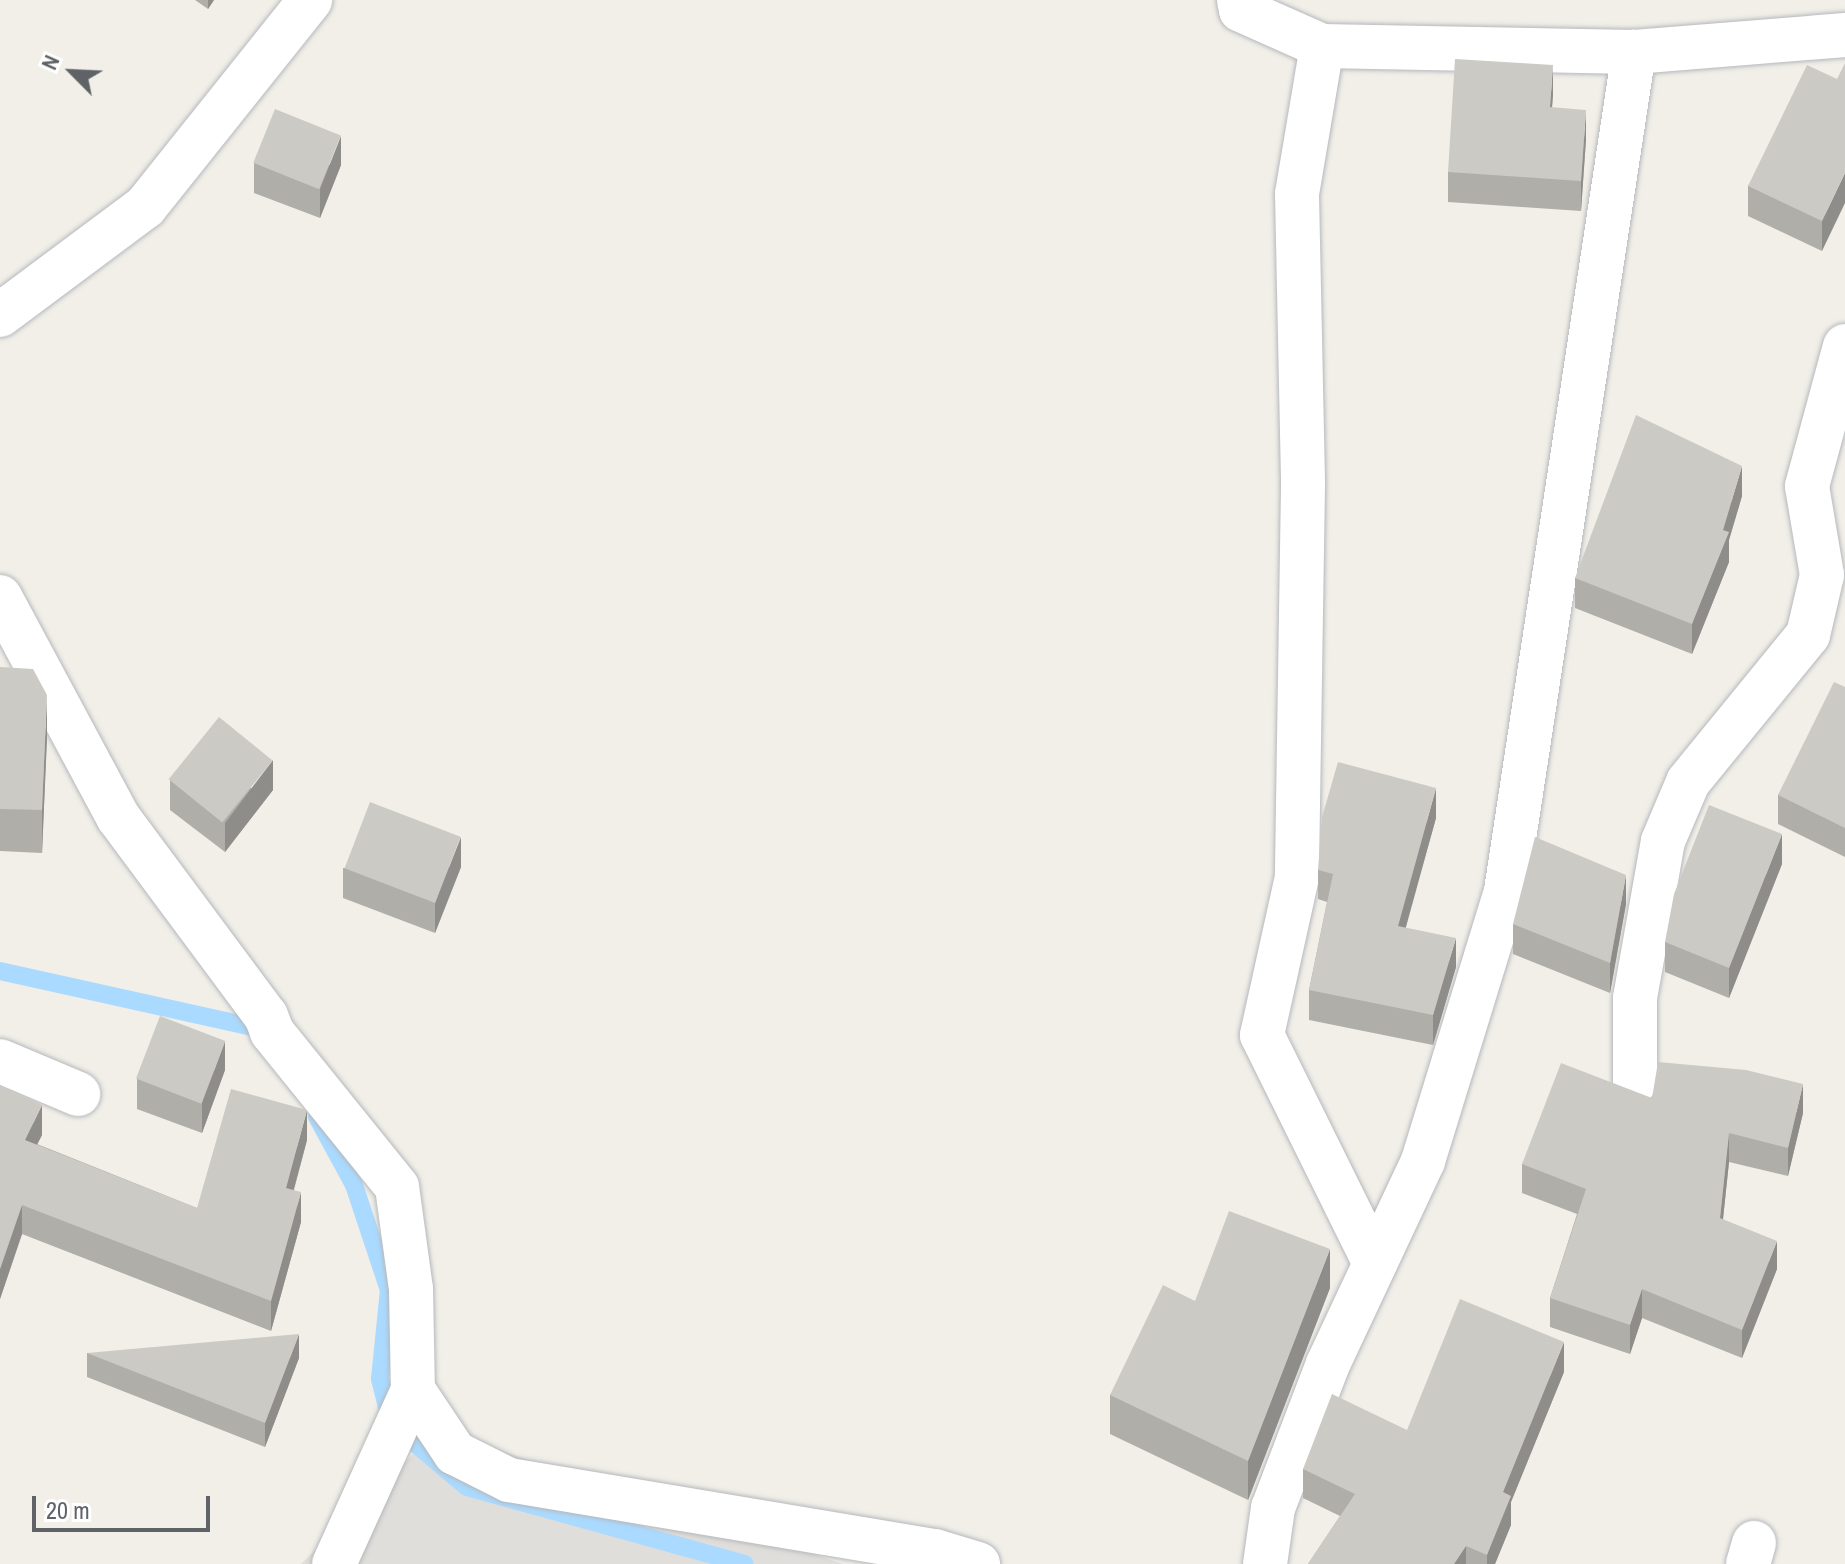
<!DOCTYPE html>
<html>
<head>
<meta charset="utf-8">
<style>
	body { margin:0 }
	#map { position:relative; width:1845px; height:1564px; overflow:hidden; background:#f1efe8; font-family:"Archivo Narrow",sans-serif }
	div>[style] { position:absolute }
	.industrial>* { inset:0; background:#e0deda }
	.stream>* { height:18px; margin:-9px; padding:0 9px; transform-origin:9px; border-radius:9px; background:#aadaff }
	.roads { filter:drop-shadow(0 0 2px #b5b8bc) drop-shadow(0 0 2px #b5b8bc) }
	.minor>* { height:44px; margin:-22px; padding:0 22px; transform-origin:22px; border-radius:22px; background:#fff }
	.wall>* { inset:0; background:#afaea9 }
	.shaded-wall>* { inset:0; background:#8f8d8a }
	.building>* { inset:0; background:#cccac5; transform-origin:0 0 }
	span { translate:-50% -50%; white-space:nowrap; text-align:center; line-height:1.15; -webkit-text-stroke:7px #fff; paint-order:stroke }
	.north { position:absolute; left:32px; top:32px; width:80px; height:80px; -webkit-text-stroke:6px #fff; paint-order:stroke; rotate:294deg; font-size:22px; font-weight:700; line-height:32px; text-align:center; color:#5f6368 }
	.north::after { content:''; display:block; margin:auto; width:28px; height:36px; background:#5f6368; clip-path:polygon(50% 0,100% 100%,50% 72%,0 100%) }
	.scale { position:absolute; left:32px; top:1496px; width:178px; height:36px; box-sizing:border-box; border:4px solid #5f6368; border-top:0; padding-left:10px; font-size:24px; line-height:28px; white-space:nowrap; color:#5f6368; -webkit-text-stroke:6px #fff; paint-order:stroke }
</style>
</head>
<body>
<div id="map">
	<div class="industrial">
		<div style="clip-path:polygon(438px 1430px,843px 1564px,301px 1564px)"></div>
	</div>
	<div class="stream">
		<div style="left:0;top:971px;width:277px;rotate:12.5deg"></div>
		<div style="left:317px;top:1117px;width:77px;rotate:61.4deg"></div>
		<div style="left:354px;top:1185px;width:111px;rotate:71.6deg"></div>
		<div style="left:389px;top:1290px;width:89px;rotate:95.8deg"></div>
		<div style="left:380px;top:1379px;width:45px;rotate:76deg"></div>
		<div style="left:391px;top:1423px;width:99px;rotate:40.1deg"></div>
		<div style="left:467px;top:1487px;width:288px;rotate:15.5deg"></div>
	</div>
	<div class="roads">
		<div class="minor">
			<div style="left:1239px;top:0;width:10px;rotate:79deg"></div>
			<div style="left:1241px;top:10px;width:89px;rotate:24deg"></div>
			<div style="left:1322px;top:46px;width:312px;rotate:1.1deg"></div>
			<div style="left:1634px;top:52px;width:212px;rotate:-4.6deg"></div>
			<div style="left:1322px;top:46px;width:150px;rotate:99.6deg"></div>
			<div style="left:1297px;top:194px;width:292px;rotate:88.8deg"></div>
			<div style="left:1303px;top:486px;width:391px;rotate:90.9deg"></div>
			<div style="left:1297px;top:877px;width:162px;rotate:102.5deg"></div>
			<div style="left:1262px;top:1035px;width:255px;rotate:63.7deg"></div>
			<div style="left:0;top:315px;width:181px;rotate:-36.7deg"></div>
			<div style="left:145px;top:207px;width:265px;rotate:-51.4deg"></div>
			<div style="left:0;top:597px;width:250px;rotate:61.8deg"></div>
			<div style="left:118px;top:817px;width:248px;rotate:53.4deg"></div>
			<div style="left:266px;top:1016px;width:17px;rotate:69deg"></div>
			<div style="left:272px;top:1032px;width:199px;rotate:51.1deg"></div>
			<div style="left:397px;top:1187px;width:103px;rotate:82.2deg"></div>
			<div style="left:411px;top:1289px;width:101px;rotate:88.9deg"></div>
			<div style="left:413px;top:1390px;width:76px;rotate:56.3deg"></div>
			<div style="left:455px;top:1453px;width:60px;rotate:26.6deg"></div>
			<div style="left:509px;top:1480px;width:432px;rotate:9.5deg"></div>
			<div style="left:935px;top:1551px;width:45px;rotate:16.8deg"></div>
			<div style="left:0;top:1061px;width:85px;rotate:22.9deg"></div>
			<div style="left:1635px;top:1082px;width:84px;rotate:-90deg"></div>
			<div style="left:1635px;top:998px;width:159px;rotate:-79.9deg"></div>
			<div style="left:1663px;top:841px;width:64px;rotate:-67deg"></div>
			<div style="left:1688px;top:782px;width:190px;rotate:-50.8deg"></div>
			<div style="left:1808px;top:635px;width:62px;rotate:-76.9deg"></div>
			<div style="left:1822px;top:575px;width:90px;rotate:-99.6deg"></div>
			<div style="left:1807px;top:486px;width:145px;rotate:-74.8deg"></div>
			<div style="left:334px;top:1564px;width:191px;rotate:-65.6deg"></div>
			<div style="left:1265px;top:1564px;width:57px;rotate:-81.9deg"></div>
			<div style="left:1273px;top:1508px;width:154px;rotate:-69.1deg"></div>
			<div style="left:1328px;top:1364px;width:224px;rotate:-64.9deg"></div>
			<div style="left:1423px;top:1161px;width:282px;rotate:-72.9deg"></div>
			<div style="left:1506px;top:891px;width:849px;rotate:-81.33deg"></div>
			<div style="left:1748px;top:1564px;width:22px;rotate:-74deg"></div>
		</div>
	</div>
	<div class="wall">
		<div style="clip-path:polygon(195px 0,214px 0,208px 9px)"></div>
		<div style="clip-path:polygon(1837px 79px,1822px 251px,1748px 216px,1748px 186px)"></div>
		<div style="clip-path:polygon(1553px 94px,1552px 107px,1586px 139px,1581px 211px,1448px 202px,1448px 172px)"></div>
		<div style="clip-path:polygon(254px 163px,341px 165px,320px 218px,254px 193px)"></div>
		<div style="clip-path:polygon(1742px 496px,1729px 540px,1729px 562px,1692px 654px,1575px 608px,1575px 578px)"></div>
		<div style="clip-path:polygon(0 667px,47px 737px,42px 853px,0 851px)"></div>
		<div style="clip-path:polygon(1845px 687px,1845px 857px,1778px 824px,1778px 795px)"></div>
		<div style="clip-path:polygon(170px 780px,273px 790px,225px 852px,170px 810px)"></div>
		<div style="clip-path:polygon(1436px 818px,1405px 927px,1456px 967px,1433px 1045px,1309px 1020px,1309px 990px,1327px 902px,1318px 899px,1318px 870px)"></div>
		<div style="clip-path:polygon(1782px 864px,1729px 998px,1665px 972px,1665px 942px)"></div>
		<div style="clip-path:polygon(461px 867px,435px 933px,343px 898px,343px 868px)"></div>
		<div style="clip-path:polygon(1626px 904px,1610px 993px,1513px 954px,1513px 924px)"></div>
		<div style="clip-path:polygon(225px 1070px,202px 1133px,137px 1109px,137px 1079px)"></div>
		<div style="clip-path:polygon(0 1085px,42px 1135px,37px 1144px,197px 1208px,307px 1140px,294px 1190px,301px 1222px,271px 1331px,22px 1234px,0 1299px)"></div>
		<div style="clip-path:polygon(1652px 1098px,1803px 1113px,1788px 1176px,1729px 1162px,1723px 1219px,1777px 1269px,1742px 1358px,1642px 1318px,1630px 1354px,1550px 1327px,1550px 1298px,1577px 1214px,1522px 1193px,1522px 1164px)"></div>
		<div style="clip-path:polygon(1330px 1288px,1248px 1500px,1110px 1434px,1110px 1395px,1195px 1301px)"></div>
		<div style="clip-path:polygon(87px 1353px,299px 1358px,265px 1447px,87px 1377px)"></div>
		<div style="clip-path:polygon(1564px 1372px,1511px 1502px,1511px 1525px,1495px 1564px,1308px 1564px,1340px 1516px,1303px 1498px,1303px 1469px)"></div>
	</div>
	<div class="shaded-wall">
		<div style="clip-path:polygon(208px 0,214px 0,208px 9px)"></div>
		<div style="clip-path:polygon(1553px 65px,1553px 94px,1550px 136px,1550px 107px)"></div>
		<div style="clip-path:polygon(1586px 110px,1586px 139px,1581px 211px,1581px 181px)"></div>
		<div style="clip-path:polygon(341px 136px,341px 165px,320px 218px,320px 189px)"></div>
		<div style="clip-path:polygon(1845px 173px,1845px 203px,1822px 251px,1822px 221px)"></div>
		<div style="clip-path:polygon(1742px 466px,1742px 496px,1729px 540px,1729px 562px,1692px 654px,1692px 624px,1723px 530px)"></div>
		<div style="clip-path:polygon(47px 695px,47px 737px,42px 853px,42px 810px)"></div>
		<div style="clip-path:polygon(273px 760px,273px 790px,225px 852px,225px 823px)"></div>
		<div style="clip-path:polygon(1436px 788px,1436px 818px,1398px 956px,1398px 926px)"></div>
		<div style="clip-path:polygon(1782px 834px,1782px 864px,1729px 998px,1729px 968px)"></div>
		<div style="clip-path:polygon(461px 837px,461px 867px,435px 933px,435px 903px)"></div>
		<div style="clip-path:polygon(1626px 875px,1626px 904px,1610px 993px,1610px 963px)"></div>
		<div style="clip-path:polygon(1456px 938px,1456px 967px,1433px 1045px,1433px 1015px)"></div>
		<div style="clip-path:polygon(225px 1041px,225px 1070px,202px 1133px,202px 1103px)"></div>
		<div style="clip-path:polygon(1803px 1084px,1803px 1113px,1788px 1176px,1788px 1148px)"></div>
		<div style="clip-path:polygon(42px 1105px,42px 1135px,25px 1169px,25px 1140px)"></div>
		<div style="clip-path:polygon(307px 1110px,307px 1140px,286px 1218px,286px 1188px)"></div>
		<div style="clip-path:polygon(1729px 1133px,1729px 1162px,1720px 1247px,1720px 1218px)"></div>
		<div style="clip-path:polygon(301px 1192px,301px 1222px,271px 1331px,271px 1301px)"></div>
		<div style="clip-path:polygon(22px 1205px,22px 1234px,0 1299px,0 1269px)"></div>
		<div style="clip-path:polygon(1777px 1241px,1777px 1269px,1742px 1358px,1742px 1330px)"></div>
		<div style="clip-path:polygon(1330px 1249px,1330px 1288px,1248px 1500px,1248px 1461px)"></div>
		<div style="clip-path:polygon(1642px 1289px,1642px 1318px,1630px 1354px,1630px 1325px)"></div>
		<div style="clip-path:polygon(299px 1334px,299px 1358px,265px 1447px,265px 1423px)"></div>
		<div style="clip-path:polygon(1564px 1342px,1564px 1372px,1511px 1502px,1511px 1525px,1495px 1564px,1487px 1564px,1487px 1555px,1503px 1492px)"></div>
		<div style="clip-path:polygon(1466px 1546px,1466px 1564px,1454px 1564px)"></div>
	</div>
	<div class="building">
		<div style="clip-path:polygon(1455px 59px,1553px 65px,1550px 107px,1586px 110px,1581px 181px,1448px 172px)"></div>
		<div style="clip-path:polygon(1845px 63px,1845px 173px,1822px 221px,1748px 186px,1807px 65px,1837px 79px)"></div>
		<div style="left:275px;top:109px;width:71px;height:58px;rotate:22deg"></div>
		<div style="clip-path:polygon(1636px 415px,1742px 466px,1723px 530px,1729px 532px,1692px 624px,1575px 578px)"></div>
		<div style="clip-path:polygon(0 667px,33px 669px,47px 695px,42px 810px,0 809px)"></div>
		<div style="clip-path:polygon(1834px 682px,1845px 687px,1845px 828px,1778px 795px)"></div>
		<div style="left:219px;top:717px;width:69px;height:80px;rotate:39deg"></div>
		<div style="clip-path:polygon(1338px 762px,1436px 788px,1398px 926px,1456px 938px,1433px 1015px,1309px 990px,1333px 874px,1318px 870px,1322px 817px)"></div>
		<div style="left:370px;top:802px;width:97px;height:71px;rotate:21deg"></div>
		<div style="clip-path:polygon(1709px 805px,1782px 834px,1729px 968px,1665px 942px,1674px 894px)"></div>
		<div style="clip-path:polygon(1535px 837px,1626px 875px,1610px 963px,1513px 924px)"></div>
		<div style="left:160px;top:1016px;width:70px;height:67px;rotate:21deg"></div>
		<div style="clip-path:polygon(1658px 1062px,1746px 1070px,1803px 1084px,1788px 1148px,1729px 1133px,1720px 1218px,1777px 1241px,1742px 1330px,1642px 1289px,1630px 1325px,1550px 1298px,1586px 1189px,1522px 1164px,1561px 1063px,1652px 1098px)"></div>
		<div style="clip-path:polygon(0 1085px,42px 1105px,25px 1140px,197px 1208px,231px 1089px,307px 1110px,286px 1188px,301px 1192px,271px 1301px,22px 1205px,0 1269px)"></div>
		<div style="clip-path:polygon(1229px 1211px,1330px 1249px,1248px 1461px,1110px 1395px,1163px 1285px,1195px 1301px)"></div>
		<div style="clip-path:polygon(1460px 1299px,1564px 1342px,1503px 1492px,1511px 1496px,1487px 1555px,1466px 1546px,1454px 1564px,1308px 1564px,1355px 1494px,1303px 1469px,1332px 1394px,1407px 1430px)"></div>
		<div style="clip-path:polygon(299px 1334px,265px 1423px,87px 1353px)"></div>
	</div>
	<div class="north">N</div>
	<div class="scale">20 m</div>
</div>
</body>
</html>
